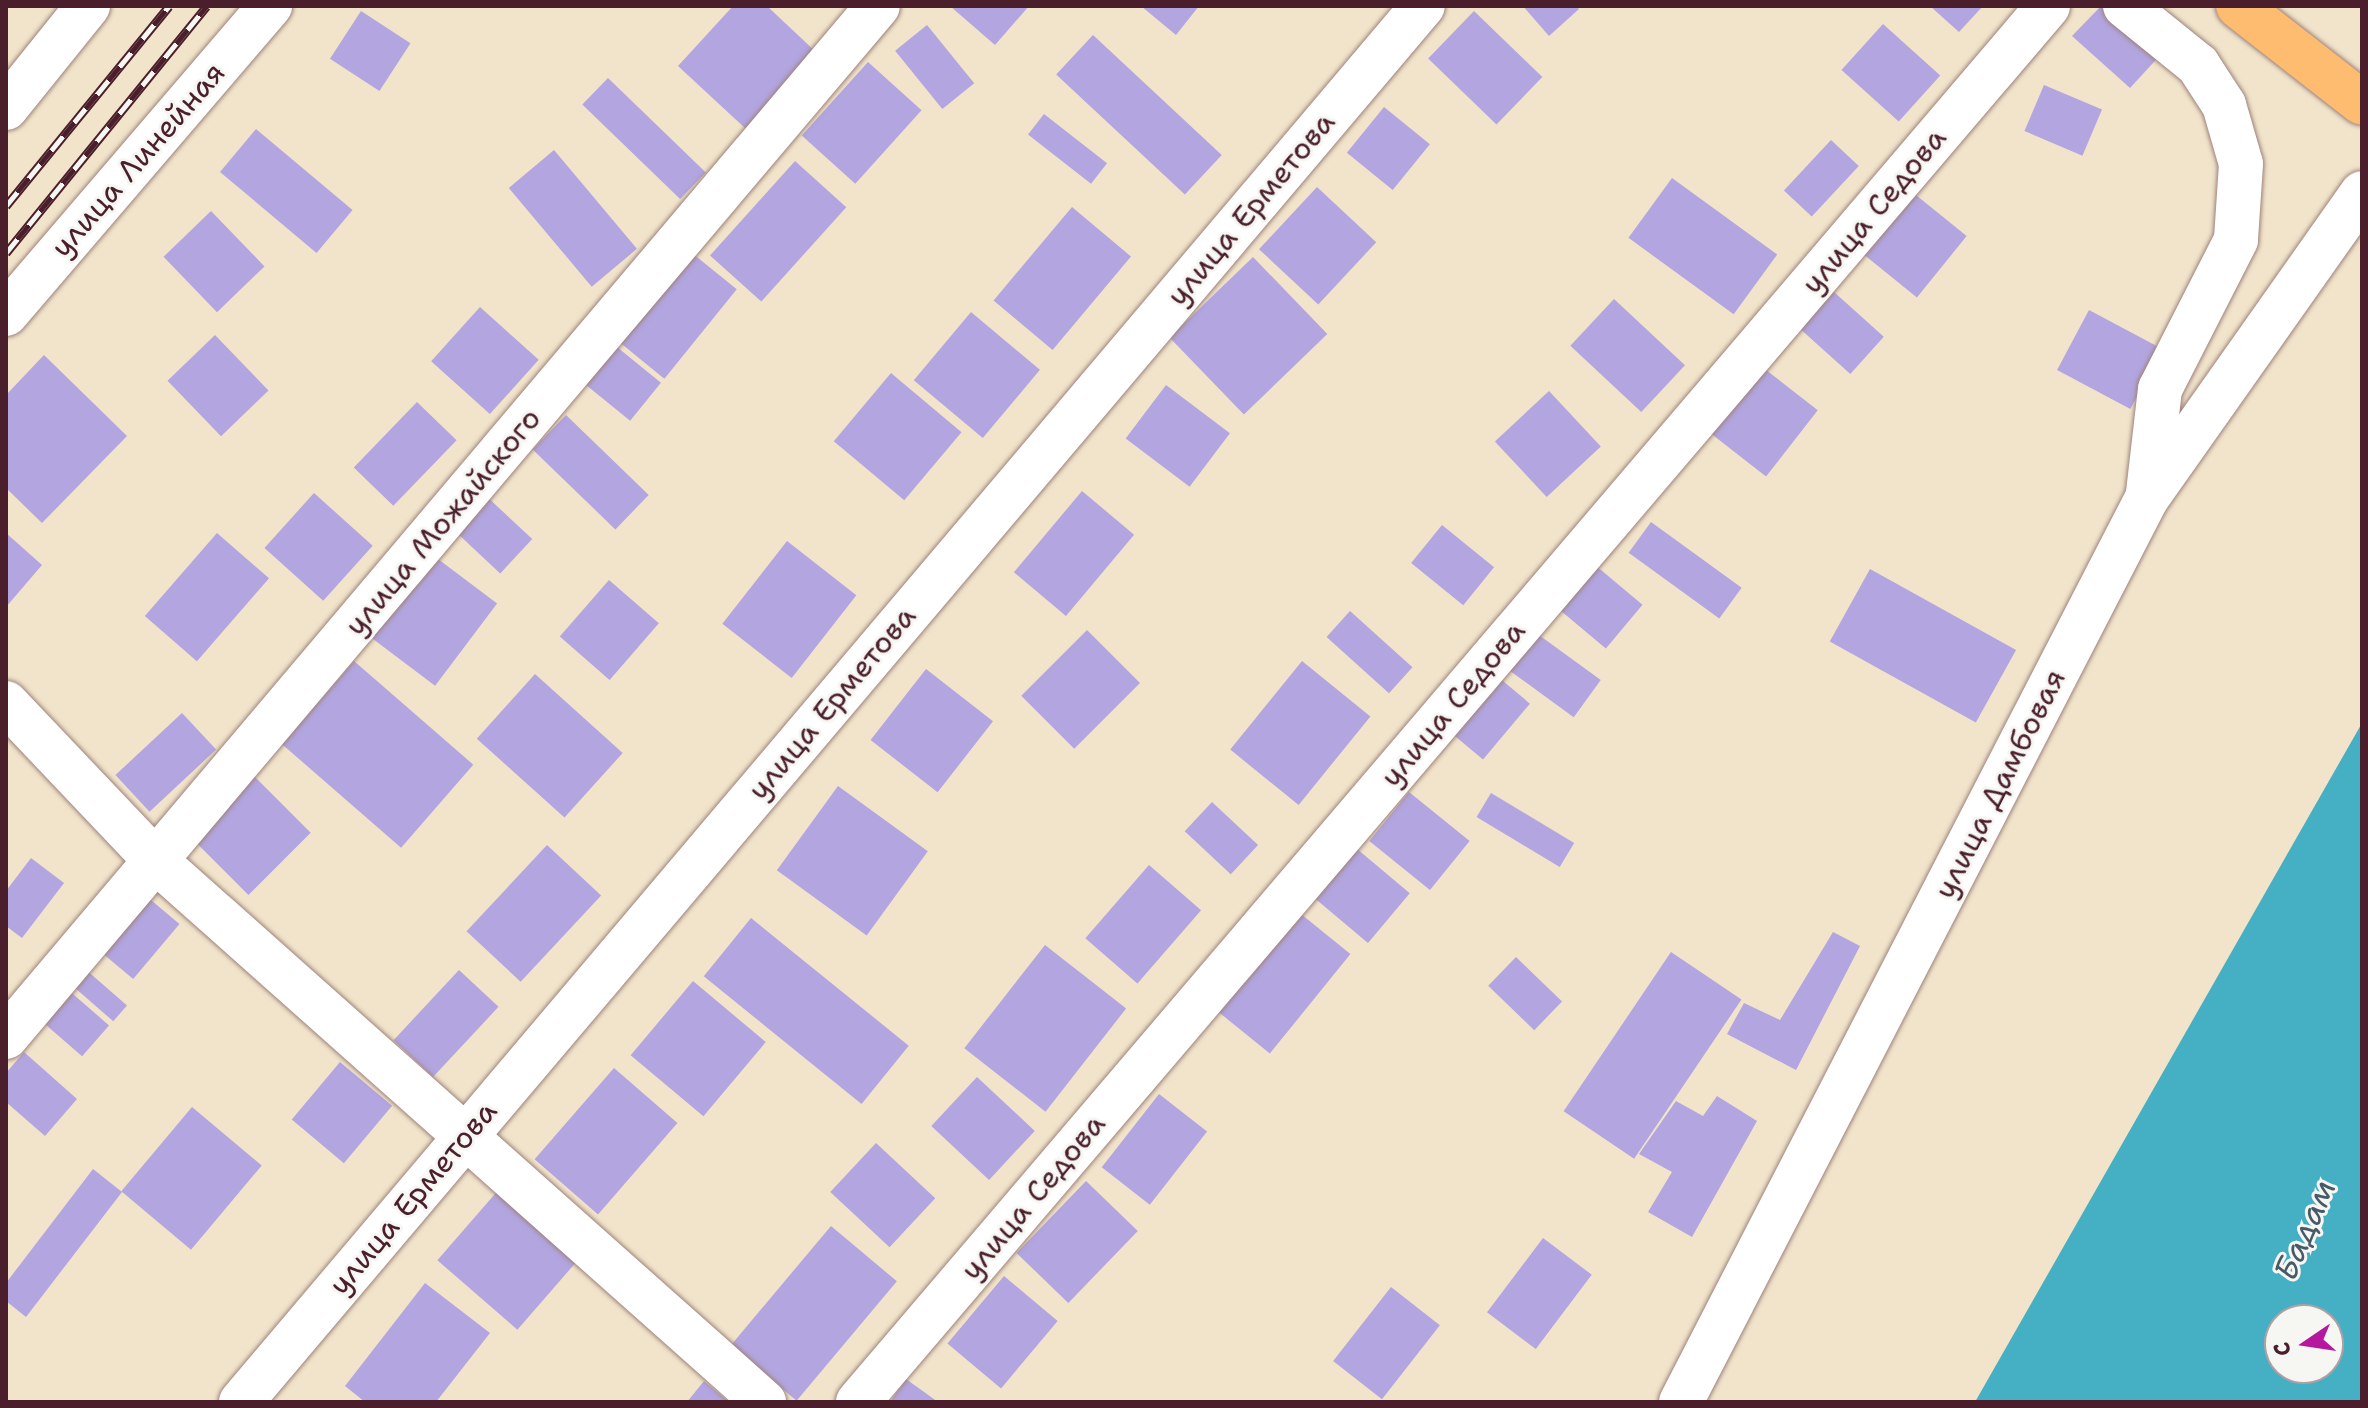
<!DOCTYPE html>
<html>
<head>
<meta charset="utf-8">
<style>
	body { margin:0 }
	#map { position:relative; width:2368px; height:1408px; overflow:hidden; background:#f1e4cb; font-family:"Shantell Sans",sans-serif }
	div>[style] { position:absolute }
	.water>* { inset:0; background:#45b0c3 }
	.building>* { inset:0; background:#b2a5e0; transform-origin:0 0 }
	.roads { filter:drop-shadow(0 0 2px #9e827b) drop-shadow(0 0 2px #9e827b) }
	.minor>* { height:44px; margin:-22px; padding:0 22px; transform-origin:22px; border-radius:22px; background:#fff }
	.major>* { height:44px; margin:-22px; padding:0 22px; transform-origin:22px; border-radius:22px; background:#fdbc6f }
	.rail>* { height:9px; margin-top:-4.5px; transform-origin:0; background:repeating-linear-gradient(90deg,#f6f6f2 0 18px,#4a1f2b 0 36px); box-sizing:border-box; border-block:2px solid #4a1f2b }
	span { translate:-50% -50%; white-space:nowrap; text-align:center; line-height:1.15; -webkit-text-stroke:6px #f6f6f2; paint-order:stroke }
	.street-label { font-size:30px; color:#4a1f2b }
	.water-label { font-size:32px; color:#485968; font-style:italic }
	.frame { position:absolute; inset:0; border:8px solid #4a1f2b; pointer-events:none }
	.north { position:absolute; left:2264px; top:1304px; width:80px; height:80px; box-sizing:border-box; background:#f6f6f2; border:2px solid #b1a0a2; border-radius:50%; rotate:257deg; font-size:22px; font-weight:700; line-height:32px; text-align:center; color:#4a1f2b }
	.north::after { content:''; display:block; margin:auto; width:28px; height:36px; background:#b5179e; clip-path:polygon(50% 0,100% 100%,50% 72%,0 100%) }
</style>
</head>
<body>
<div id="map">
	<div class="water">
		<div style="clip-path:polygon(evenodd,2362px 723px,2362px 1402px,1975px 1402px,2362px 723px,2280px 1320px,2328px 1320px,2328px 1368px,2280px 1368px,2280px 1320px)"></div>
	</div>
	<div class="building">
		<div style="clip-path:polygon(733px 6px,767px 6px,817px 53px,746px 129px,678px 66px)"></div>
		<div style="clip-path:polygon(950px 6px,1029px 6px,995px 45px)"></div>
		<div style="clip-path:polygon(1141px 6px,1199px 6px,1176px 35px)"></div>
		<div style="clip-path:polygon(1523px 6px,1576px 6px,1579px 9px,1549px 36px)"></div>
		<div style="clip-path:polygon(1930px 6px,1983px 6px,1959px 32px)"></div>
		<div style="clip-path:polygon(2101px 6px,2117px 6px,2165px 50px,2130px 88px,2072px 36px)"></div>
		<div style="left:361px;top:11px;width:59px;height:57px;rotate:33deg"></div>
		<div style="left:1474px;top:11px;width:95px;height:66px;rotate:44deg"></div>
		<div style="left:1883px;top:24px;width:77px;height:62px;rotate:42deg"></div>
		<div style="left:927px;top:25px;width:75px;height:41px;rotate:51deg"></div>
		<div style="left:1093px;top:35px;width:176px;height:54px;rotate:43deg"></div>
		<div style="left:868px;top:62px;width:72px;height:99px;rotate:42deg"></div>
		<div style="left:608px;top:78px;width:136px;height:37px;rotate:44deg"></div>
		<div style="left:2044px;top:85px;width:63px;height:50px;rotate:23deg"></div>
		<div style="left:1384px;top:107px;width:59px;height:59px;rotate:39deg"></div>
		<div style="left:1044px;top:114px;width:80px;height:26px;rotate:38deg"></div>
		<div style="left:256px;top:129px;width:126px;height:56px;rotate:40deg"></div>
		<div style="left:1831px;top:140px;width:38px;height:69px;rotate:43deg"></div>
		<div style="left:554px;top:150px;width:129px;height:59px;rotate:50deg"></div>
		<div style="left:795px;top:161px;width:69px;height:127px;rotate:42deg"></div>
		<div style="left:1672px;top:178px;width:130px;height:74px;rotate:36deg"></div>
		<div style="left:1317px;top:187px;width:81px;height:85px;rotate:43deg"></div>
		<div style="left:1906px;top:187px;width:78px;height:79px;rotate:39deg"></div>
		<div style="left:1072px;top:207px;width:77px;height:122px;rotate:40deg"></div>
		<div style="left:211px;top:211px;width:77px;height:66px;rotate:46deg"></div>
		<div style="left:687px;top:249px;width:64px;height:115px;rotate:39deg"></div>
		<div style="left:1253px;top:257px;width:107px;height:116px;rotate:46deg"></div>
		<div style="left:1834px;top:292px;width:67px;height:50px;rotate:42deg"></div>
		<div style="left:1614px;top:299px;width:97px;height:64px;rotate:43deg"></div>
		<div style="left:480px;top:307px;width:79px;height:73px;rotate:42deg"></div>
		<div style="left:2089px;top:310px;width:83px;height:68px;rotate:28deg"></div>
		<div style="left:971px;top:312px;width:90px;height:89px;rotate:40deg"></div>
		<div style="left:215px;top:335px;width:77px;height:66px;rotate:46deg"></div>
		<div style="left:612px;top:343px;width:63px;height:49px;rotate:39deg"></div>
		<div style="clip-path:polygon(44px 355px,127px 436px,42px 523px,6px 488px,6px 395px)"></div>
		<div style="left:1761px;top:366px;width:72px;height:84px;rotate:38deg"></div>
		<div style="left:891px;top:373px;width:92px;height:89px;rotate:40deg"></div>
		<div style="left:1166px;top:385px;width:80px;height:67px;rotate:37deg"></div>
		<div style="left:1549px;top:391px;width:76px;height:74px;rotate:47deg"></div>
		<div style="left:417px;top:402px;width:55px;height:91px;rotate:44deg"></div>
		<div style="left:566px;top:415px;width:115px;height:48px;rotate:44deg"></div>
		<div style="left:1082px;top:491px;width:68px;height:106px;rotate:40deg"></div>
		<div style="left:314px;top:493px;width:79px;height:74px;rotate:42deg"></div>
		<div style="left:484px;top:494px;width:66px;height:47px;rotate:43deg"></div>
		<div style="left:1651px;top:522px;width:112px;height:38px;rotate:36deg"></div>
		<div style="left:1442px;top:525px;width:67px;height:49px;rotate:39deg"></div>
		<div style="clip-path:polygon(6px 533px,42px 565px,6px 607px)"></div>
		<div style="left:217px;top:533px;width:69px;height:110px;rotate:41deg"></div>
		<div style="left:787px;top:541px;width:88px;height:105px;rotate:38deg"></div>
		<div style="left:434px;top:556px;width:79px;height:103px;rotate:37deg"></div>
		<div style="left:1595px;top:565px;width:62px;height:57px;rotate:40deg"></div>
		<div style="left:1870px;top:569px;width:167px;height:83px;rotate:29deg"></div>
		<div style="left:609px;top:580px;width:66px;height:75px;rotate:41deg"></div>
		<div style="left:1350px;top:611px;width:84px;height:35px;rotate:42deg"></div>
		<div style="left:1087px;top:630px;width:75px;height:93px;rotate:45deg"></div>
		<div style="left:1532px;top:630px;width:85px;height:46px;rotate:36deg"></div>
		<div style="left:354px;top:661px;width:158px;height:110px;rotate:41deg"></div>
		<div style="left:1302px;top:661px;width:88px;height:114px;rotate:39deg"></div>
		<div style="left:926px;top:669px;width:85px;height:90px;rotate:38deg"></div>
		<div style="left:535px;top:674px;width:118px;height:87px;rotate:42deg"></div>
		<div style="left:1497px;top:676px;width:43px;height:73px;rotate:40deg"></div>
		<div style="left:182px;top:713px;width:50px;height:91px;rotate:47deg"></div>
		<div style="left:252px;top:774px;width:83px;height:88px;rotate:45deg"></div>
		<div style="left:838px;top:786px;width:111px;height:104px;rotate:36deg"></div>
		<div style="left:1409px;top:792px;width:78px;height:63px;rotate:39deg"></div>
		<div style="left:1491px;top:793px;width:97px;height:28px;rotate:31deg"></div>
		<div style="left:1212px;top:802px;width:63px;height:40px;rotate:43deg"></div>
		<div style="left:1350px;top:843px;width:78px;height:65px;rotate:40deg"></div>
		<div style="left:547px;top:845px;width:74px;height:118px;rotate:43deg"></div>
		<div style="clip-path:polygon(31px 858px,64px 883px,22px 938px,6px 926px,6px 891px)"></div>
		<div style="left:1149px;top:865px;width:69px;height:97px;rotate:41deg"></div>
		<div style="left:145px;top:895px;width:45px;height:72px;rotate:40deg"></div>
		<div style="left:1296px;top:910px;width:70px;height:128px;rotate:39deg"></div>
		<div style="left:751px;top:918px;width:203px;height:75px;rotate:39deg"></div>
		<div style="clip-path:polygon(1833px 932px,1860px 946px,1796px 1070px,1727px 1034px,1744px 1003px,1780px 1020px)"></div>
		<div style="left:1045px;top:945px;width:103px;height:131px;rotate:38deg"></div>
		<div style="left:1671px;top:952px;width:85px;height:192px;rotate:34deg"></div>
		<div style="left:1516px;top:957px;width:64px;height:40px;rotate:44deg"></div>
		<div style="left:84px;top:968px;width:57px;height:21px;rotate:41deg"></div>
		<div style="left:459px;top:970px;width:54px;height:96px;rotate:43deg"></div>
		<div style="left:693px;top:981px;width:95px;height:97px;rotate:40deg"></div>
		<div style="left:66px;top:988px;width:57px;height:41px;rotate:41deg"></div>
		<div style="clip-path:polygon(24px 1052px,77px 1099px,45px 1136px,6px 1102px,6px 1073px)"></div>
		<div style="left:340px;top:1062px;width:68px;height:75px;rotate:40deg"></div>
		<div style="left:614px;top:1068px;width:84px;height:121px;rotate:41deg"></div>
		<div style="left:977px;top:1077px;width:79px;height:67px;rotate:43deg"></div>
		<div style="left:1159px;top:1094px;width:61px;height:93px;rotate:38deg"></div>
		<div style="clip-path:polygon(1717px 1096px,1757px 1121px,1692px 1237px,1648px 1212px,1672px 1172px,1639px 1154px,1676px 1101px,1703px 1116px)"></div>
		<div style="left:192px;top:1107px;width:91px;height:110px;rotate:40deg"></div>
		<div style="left:876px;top:1143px;width:81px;height:67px;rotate:43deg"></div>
		<div style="clip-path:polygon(93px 1169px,122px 1192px,26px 1317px,6px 1301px,6px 1283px)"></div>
		<div style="left:1086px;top:1181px;width:72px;height:100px;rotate:44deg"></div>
		<div style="left:501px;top:1187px;width:106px;height:97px;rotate:41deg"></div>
		<div style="left:831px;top:1226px;width:86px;height:156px;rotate:40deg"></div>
		<div style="left:1543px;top:1238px;width:61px;height:93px;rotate:37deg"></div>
		<div style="left:1004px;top:1276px;width:70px;height:88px;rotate:40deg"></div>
		<div style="clip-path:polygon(425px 1283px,490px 1333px,436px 1402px,365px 1402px,345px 1386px)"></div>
		<div style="left:1391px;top:1287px;width:62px;height:94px;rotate:38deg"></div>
		<div style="clip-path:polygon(906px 1379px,938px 1402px,890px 1402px)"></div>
		<div style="clip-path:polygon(704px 1381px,729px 1402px,687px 1402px)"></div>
	</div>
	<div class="roads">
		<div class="minor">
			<div style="left:2125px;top:6px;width:94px;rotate:38.9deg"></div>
			<div style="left:2198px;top:65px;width:48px;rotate:57deg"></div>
			<div style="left:2224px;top:105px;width:61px;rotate:73.9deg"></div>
			<div style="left:2241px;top:164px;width:76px;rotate:93.8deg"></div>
			<div style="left:2236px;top:240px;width:167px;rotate:117deg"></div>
			<div style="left:2160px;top:389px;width:104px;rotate:96.6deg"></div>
			<div style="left:6px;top:108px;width:131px;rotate:-51.2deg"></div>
			<div style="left:6px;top:314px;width:406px;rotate:-49.4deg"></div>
			<div style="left:6px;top:703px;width:218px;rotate:46.5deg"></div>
			<div style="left:156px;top:861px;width:814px;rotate:41.66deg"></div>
			<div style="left:6px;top:1037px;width:1350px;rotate:-49.78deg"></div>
			<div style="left:241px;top:1402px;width:1829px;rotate:-49.75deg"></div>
			<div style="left:858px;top:1402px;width:1834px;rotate:-49.55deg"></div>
			<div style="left:1681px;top:1402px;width:1017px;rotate:-62.73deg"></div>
			<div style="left:2147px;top:498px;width:373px;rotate:-54.8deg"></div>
		</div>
		<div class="major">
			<div style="left:2238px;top:6px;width:157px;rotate:38deg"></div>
		</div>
	</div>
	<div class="rail">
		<div style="left:6px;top:206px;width:258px;rotate:-50.8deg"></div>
		<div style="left:6px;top:253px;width:318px;rotate:-50.9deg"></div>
	</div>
	<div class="street-label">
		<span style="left:138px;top:160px;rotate:-49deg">улица Линейная</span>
		<span style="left:1251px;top:209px;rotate:-50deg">улица Ерметова</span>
		<span style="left:1874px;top:211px;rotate:-50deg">улица Седова</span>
		<span style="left:443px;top:522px;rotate:-50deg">улица Можайского</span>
		<span style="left:832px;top:703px;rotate:-50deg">улица Ерметова</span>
		<span style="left:1453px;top:704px;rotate:-50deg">улица Седова</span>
		<span style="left:2000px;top:784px;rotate:-63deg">улица Дамбовая</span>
		<span style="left:1033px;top:1197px;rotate:-50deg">улица Седова</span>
		<span style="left:413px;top:1198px;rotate:-50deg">улица Ерметова</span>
	</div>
	<div class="water-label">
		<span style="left:2305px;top:1230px;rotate:-66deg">Бадам</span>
	</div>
	<div class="frame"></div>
	<div class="north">С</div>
</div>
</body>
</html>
